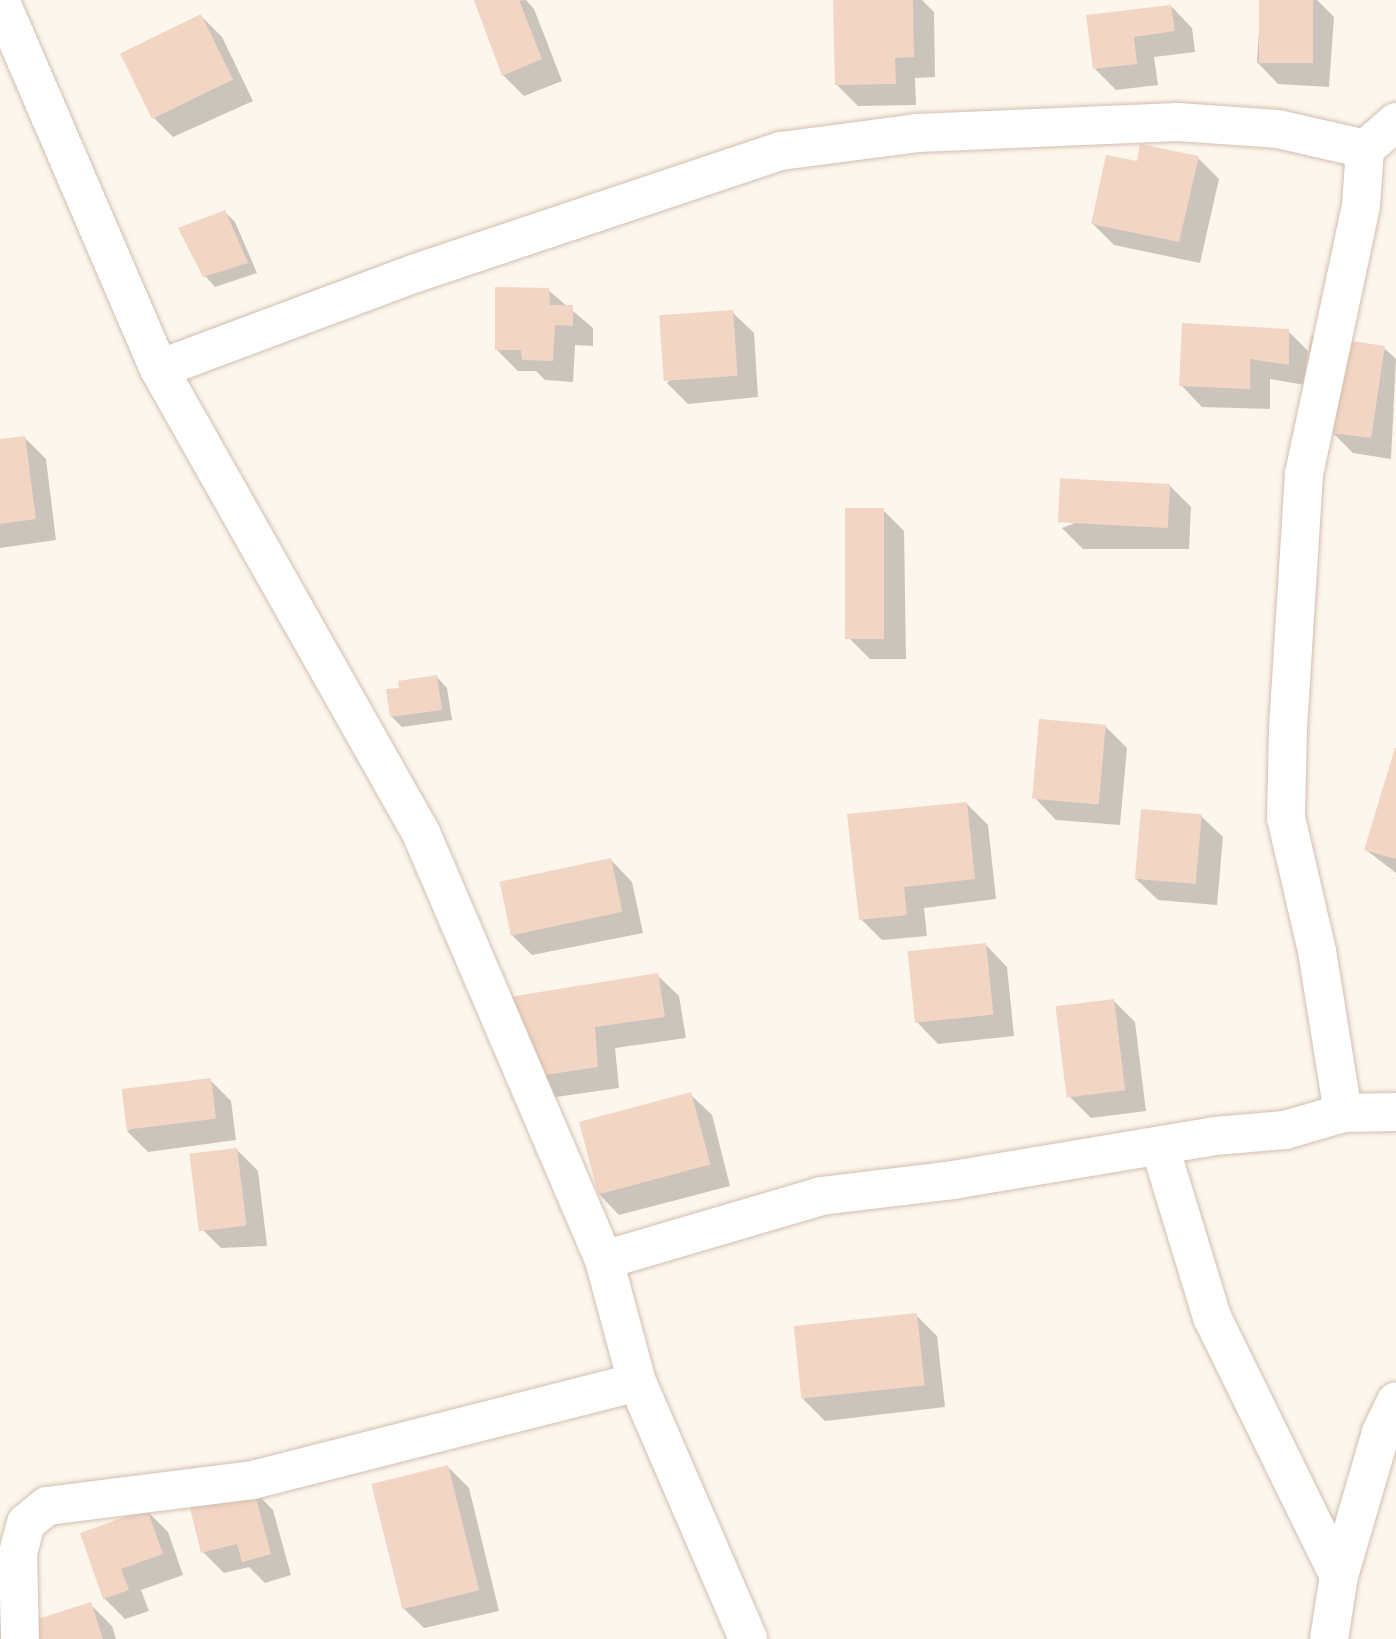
<!DOCTYPE html>
<html>
<head>
<meta charset="utf-8">
<style>
	body { margin:0 }
	#map { position:relative; width:1396px; height:1639px; overflow:hidden; background:#fdf6ec; font-family:"Public Sans",sans-serif }
	div>[style] { position:absolute }
	.shadow>* { inset:0; background:#0003 }
	.building>* { inset:0; background:#f3d5c3; transform-origin:0 0 }
	.roads { filter:drop-shadow(0 0 2px #d1beb0) drop-shadow(0 0 2px #d1beb0) }
	.minor>* { height:38px; margin:-19px; padding:0 19px; transform-origin:19px; border-radius:19px; background:#fff }
	span { translate:-50% -50%; white-space:nowrap; text-align:center; line-height:1.15; -webkit-text-stroke:5px #fffaf3; paint-order:stroke }
</style>
</head>
<body>
<div id="map">
	<div class="shadow">
		<div style="clip-path:polygon(526px 0,534px 9px,562px 81px,524px 96px,503px 75px,475px 2px)"></div>
		<div style="clip-path:polygon(835px 0,922px 0,934px 12px,935px 77px,915px 78px,916px 105px,858px 106px,836px 84px)"></div>
		<div style="clip-path:polygon(1261px 0,1317px 0,1334px 17px,1329px 87px,1278px 84px,1257px 62px)"></div>
		<div style="clip-path:polygon(1171px 6px,1192px 28px,1195px 52px,1154px 57px,1158px 85px,1116px 90px,1095px 69px)"></div>
		<div style="clip-path:polygon(201px 16px,222px 37px,253px 101px,173px 137px,152px 116px)"></div>
		<div style="clip-path:polygon(1198px 158px,1219px 179px,1200px 263px,1114px 245px,1093px 224px)"></div>
		<div style="clip-path:polygon(225px 212px,235px 222px,257px 273px,215px 287px,205px 276px)"></div>
		<div style="clip-path:polygon(548px 290px,593px 328px,593px 346px,575px 345px,573px 382px,545px 380px,536px 371px,518px 371px,497px 350px)"></div>
		<div style="clip-path:polygon(732px 312px,754px 333px,758px 397px,688px 404px,667px 383px)"></div>
		<div style="clip-path:polygon(1288px 331px,1310px 353px,1384px 348px,1396px 359px,1391px 459px,1353px 453px,1332px 432px,1305px 385px,1270px 379px,1270px 409px,1202px 407px,1181px 385px)"></div>
		<div style="clip-path:polygon(24px 437px,46px 459px,56px 540px,0 548px,0 441px)"></div>
		<div style="clip-path:polygon(1170px 486px,1191px 507px,1189px 549px,1083px 549px,1062px 528px)"></div>
		<div style="clip-path:polygon(883px 510px,904px 531px,906px 659px,870px 659px,849px 638px)"></div>
		<div style="clip-path:polygon(437px 677px,447px 688px,452px 720px,402px 727px,392px 717px,401px 690px)"></div>
		<div style="clip-path:polygon(1105px 726px,1127px 748px,1120px 825px,1056px 820px,1035px 798px)"></div>
		<div style="clip-path:polygon(1396px 752px,1396px 873px,1366px 850px)"></div>
		<div style="clip-path:polygon(966px 803px,988px 825px,996px 899px,924px 908px,927px 936px,882px 940px,861px 919px)"></div>
		<div style="clip-path:polygon(1201px 816px,1223px 837px,1217px 905px,1158px 900px,1136px 879px)"></div>
		<div style="clip-path:polygon(611px 860px,632px 882px,643px 933px,532px 955px,510px 933px)"></div>
		<div style="clip-path:polygon(986px 945px,1007px 967px,1014px 1036px,938px 1044px,917px 1022px)"></div>
		<div style="clip-path:polygon(657px 975px,679px 996px,686px 1038px,615px 1048px,619px 1088px,535px 1100px,514px 1079px)"></div>
		<div style="clip-path:polygon(1114px 1001px,1135px 1022px,1146px 1111px,1091px 1118px,1069px 1096px)"></div>
		<div style="clip-path:polygon(210px 1080px,231px 1101px,236px 1140px,148px 1152px,127px 1131px)"></div>
		<div style="clip-path:polygon(690px 1094px,712px 1115px,730px 1186px,619px 1215px,598px 1193px)"></div>
		<div style="clip-path:polygon(236px 1149px,258px 1171px,267px 1246px,221px 1248px,199px 1226px)"></div>
		<div style="clip-path:polygon(916px 1315px,937px 1336px,945px 1407px,825px 1421px,803px 1399px)"></div>
		<div style="clip-path:polygon(448px 1467px,469px 1488px,499px 1611px,424px 1628px,402px 1607px)"></div>
		<div style="clip-path:polygon(252px 1489px,273px 1510px,291px 1575px,265px 1583px,249px 1567px,224px 1573px,203px 1552px)"></div>
		<div style="clip-path:polygon(147px 1511px,168px 1532px,183px 1575px,141px 1590px,149px 1611px,125px 1619px,104px 1598px)"></div>
		<div style="clip-path:polygon(0 1543px,21px 1564px,33px 1623px,90px 1604px,112px 1626px,116px 1639px,0 1639px)"></div>
	</div>
	<div class="building">
		<div style="clip-path:polygon(474px 0,519px 0,542px 59px,502px 76px)"></div>
		<div style="clip-path:polygon(833px 0,913px 0,914px 57px,895px 58px,896px 84px,835px 85px)"></div>
		<div style="left:1259px;top:0;width:54px;height:63px"></div>
		<div style="clip-path:polygon(1171px 5px,1175px 31px,1134px 37px,1137px 64px,1093px 69px,1086px 15px)"></div>
		<div style="left:201px;top:14px;width:73px;height:90px;rotate:64deg"></div>
		<div style="clip-path:polygon(1140px 144px,1199px 156px,1179px 242px,1091px 224px,1106px 155px,1137px 161px)"></div>
		<div style="clip-path:polygon(225px 210px,248px 263px,203px 277px,178px 228px)"></div>
		<div style="clip-path:polygon(495px 287px,549px 288px,550px 305px,573px 305px,573px 326px,555px 325px,553px 361px,522px 360px,521px 350px,495px 350px)"></div>
		<div style="left:733px;top:310px;width:66px;height:74px;rotate:86deg"></div>
		<div style="clip-path:polygon(1182px 323px,1289px 329px,1289px 365px,1250px 359px,1250px 389px,1179px 386px)"></div>
		<div style="clip-path:polygon(1311px 335px,1385px 346px,1371px 438px,1330px 433px,1299px 407px)"></div>
		<div style="clip-path:polygon(25px 436px,36px 519px,0 524px,0 439px)"></div>
		<div style="left:1170px;top:484px;width:44px;height:110px;rotate:93deg"></div>
		<div style="left:845px;top:508px;width:39px;height:131px"></div>
		<div style="clip-path:polygon(437px 675px,442px 710px,390px 717px,386px 689px,399px 688px,398px 681px)"></div>
		<div style="left:1039px;top:719px;width:67px;height:80px;rotate:5deg"></div>
		<div style="clip-path:polygon(1395px 748px,1396px 748px,1396px 859px,1364px 850px)"></div>
		<div style="clip-path:polygon(967px 802px,975px 879px,904px 887px,907px 915px,859px 920px,847px 814px)"></div>
		<div style="left:1141px;top:809px;width:61px;height:70px;rotate:5deg"></div>
		<div style="left:611px;top:858px;width:55px;height:114px;rotate:78deg"></div>
		<div style="left:986px;top:943px;width:72px;height:79px;rotate:84deg"></div>
		<div style="clip-path:polygon(658px 973px,665px 1017px,595px 1027px,598px 1067px,512px 1080px,509px 997px)"></div>
		<div style="left:1114px;top:999px;width:92px;height:59px;rotate:83deg"></div>
		<div style="left:211px;top:1078px;width:41px;height:90px;rotate:83deg"></div>
		<div style="left:691px;top:1092px;width:75px;height:116px;rotate:75deg"></div>
		<div style="left:237px;top:1148px;width:78px;height:48px;rotate:83deg"></div>
		<div style="left:917px;top:1313px;width:73px;height:124px;rotate:84deg"></div>
		<div style="left:448px;top:1465px;width:129px;height:79px;rotate:76deg"></div>
		<div style="clip-path:polygon(253px 1487px,271px 1554px,242px 1562px,237px 1544px,201px 1553px,189px 1504px)"></div>
		<div style="clip-path:polygon(147px 1509px,163px 1554px,121px 1569px,129px 1590px,103px 1599px,80px 1533px)"></div>
		<div style="clip-path:polygon(91px 1602px,103px 1639px,27px 1639px,22px 1624px)"></div>
	</div>
	<div class="roads">
		<div class="minor">
			<div style="left:0;top:0;width:402px;rotate:66.7deg"></div>
			<div style="left:159px;top:369px;width:533px;rotate:60.55deg"></div>
			<div style="left:421px;top:833px;width:465px;rotate:66.8deg"></div>
			<div style="left:604px;top:1260px;width:126px;rotate:74.9deg"></div>
			<div style="left:637px;top:1382px;width:280px;rotate:66.6deg"></div>
			<div style="left:159px;top:369px;width:274px;rotate:-20.5deg"></div>
			<div style="left:416px;top:273px;width:385px;rotate:-18.5deg"></div>
			<div style="left:781px;top:151px;width:137px;rotate:-7.5deg"></div>
			<div style="left:917px;top:133px;width:261px;rotate:-2.4deg"></div>
			<div style="left:1178px;top:122px;width:100px;rotate:4deg"></div>
			<div style="left:1278px;top:129px;width:89px;rotate:12.9deg"></div>
			<div style="left:1343px;top:1113px;width:164px;rotate:-99.1deg"></div>
			<div style="left:1317px;top:951px;width:137px;rotate:-103.1deg"></div>
			<div style="left:1286px;top:818px;width:90px;rotate:-88.7deg"></div>
			<div style="left:1288px;top:728px;width:255px;rotate:-86.4deg"></div>
			<div style="left:1304px;top:474px;width:275px;rotate:-78deg"></div>
			<div style="left:1361px;top:205px;width:56px;rotate:-85.9deg"></div>
			<div style="left:1365px;top:149px;width:41px;rotate:-41.1deg"></div>
			<div style="left:1160px;top:1147px;width:178px;rotate:73deg"></div>
			<div style="left:1212px;top:1317px;width:288px;rotate:63.9deg"></div>
			<div style="left:604px;top:1260px;width:226px;rotate:-16.4deg"></div>
			<div style="left:821px;top:1196px;width:133px;rotate:-6.9deg"></div>
			<div style="left:953px;top:1180px;width:266px;rotate:-9.5deg"></div>
			<div style="left:1215px;top:1136px;width:70px;rotate:-4.9deg"></div>
			<div style="left:1285px;top:1130px;width:60px;rotate:-16.3deg"></div>
			<div style="left:1343px;top:1113px;width:53px;rotate:-1.1deg"></div>
			<div style="left:20px;top:1639px;width:86px;rotate:-91.3deg"></div>
			<div style="left:18px;top:1553px;width:31px;rotate:-75deg"></div>
			<div style="left:26px;top:1523px;width:27px;rotate:-39deg"></div>
			<div style="left:47px;top:1506px;width:208px;rotate:-7.2deg"></div>
			<div style="left:253px;top:1480px;width:396px;rotate:-14.3deg"></div>
			<div style="left:1329px;top:1639px;width:64px;rotate:-81deg"></div>
			<div style="left:1339px;top:1576px;width:150px;rotate:-73.7deg"></div>
			<div style="left:1381px;top:1432px;width:34px;rotate:-64deg"></div>
		</div>
	</div>
</div>
</body>
</html>
